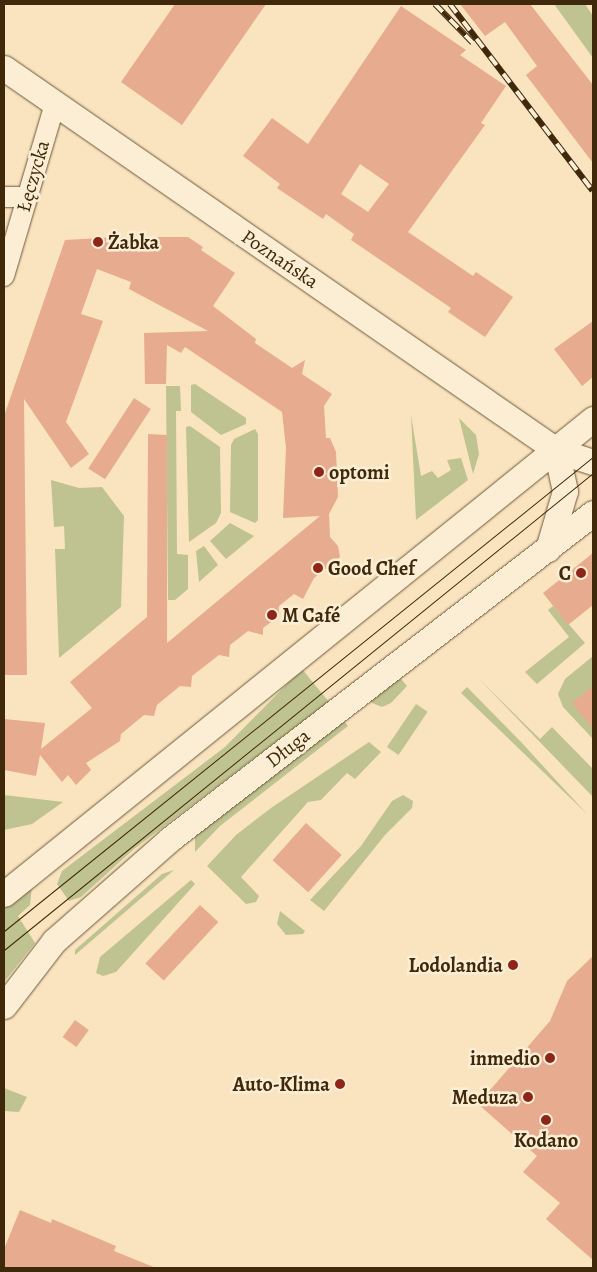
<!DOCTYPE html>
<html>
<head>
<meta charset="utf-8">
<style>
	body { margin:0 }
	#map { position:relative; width:597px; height:1272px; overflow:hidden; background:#fae3bf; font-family:Alegreya,serif }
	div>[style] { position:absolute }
	.green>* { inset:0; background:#bfc391; transform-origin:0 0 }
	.building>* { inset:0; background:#e7ab90; transform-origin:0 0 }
	.roads { filter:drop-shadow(0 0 1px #6e5837) drop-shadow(0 0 1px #6e5837) }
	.minor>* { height:20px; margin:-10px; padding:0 10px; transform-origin:10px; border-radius:10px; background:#fcedd5 }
	.tertiary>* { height:25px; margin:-12.5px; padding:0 12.5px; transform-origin:12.5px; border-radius:12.5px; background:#fcedd5 }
	.tram>* { height:1px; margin:-0.5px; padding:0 0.5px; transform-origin:0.5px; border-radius:0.5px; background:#40290a }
	.rail>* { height:5.5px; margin-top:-2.75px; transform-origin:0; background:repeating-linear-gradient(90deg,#fcedd5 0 11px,#40290a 0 22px); box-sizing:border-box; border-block:1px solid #40290a }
	.dots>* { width:14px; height:14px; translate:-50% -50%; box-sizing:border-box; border:2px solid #fcedd5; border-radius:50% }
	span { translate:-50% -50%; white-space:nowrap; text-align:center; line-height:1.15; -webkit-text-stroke:5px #fcedd5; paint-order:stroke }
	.street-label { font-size:20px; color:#40290a }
	.poi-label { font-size:20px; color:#40290a; font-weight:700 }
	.left { translate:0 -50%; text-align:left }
	.right { translate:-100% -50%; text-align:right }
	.frame { position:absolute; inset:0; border:5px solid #40290a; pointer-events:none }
</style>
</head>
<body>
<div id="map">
	<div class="green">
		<div style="clip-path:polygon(554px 4px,585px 4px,593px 16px,593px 58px)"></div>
		<div style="clip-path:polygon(195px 384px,246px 418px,246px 424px,221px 435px,191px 412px,191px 385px)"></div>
		<div style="clip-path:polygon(166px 386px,180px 386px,181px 411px,176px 411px,177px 554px,188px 555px,188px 589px,175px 600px,168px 600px)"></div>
		<div style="clip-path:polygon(411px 415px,421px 476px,432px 471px,438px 478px,451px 470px,447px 460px,461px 458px,468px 480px,416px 520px)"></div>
		<div style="clip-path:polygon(459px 418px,476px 435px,479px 454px,473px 474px)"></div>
		<div style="clip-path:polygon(190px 426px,220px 447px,221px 513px,216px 523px,189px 542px,186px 427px)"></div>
		<div style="clip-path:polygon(255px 429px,258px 434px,258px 520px,255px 523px,230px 512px,231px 445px,234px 439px)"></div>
		<div style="clip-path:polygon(51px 480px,79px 488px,102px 487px,124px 516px,121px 607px,59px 658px,55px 549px,65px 549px,64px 526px,54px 527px)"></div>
		<div style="clip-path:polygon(230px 523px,254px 536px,226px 559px,210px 541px)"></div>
		<div style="clip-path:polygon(204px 546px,218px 565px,199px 582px,196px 551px)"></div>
		<div style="clip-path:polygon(553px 606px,585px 643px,537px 684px,525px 672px,569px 637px,548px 610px)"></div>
		<div style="clip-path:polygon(593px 656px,593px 739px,563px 707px,558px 694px,565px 679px)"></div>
		<div style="clip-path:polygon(302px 669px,329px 702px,134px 849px,81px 897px,69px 901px,57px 884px,62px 871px,225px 747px)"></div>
		<div style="clip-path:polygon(400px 678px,407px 686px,391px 703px,382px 707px,372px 703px,369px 699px)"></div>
		<div style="clip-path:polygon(478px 678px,540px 739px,552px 727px,593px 769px,593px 797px)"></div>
		<div style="clip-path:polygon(467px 687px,521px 742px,587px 814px,461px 693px)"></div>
		<div style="left:416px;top:704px;width:14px;height:52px;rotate:34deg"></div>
		<div style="clip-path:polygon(343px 720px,348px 726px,220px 826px,195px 852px,195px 837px,202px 828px)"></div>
		<div style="clip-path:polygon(369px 742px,381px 752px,355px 779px,347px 773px,321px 800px,308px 802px,241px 877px,259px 896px,256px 902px,246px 904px,207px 866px,236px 835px,271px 808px)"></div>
		<div style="clip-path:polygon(4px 795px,63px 802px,32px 824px,4px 830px)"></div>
		<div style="clip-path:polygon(403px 795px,413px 801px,412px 808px,385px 835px,324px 911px,310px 900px,361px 846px,392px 801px)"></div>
		<div style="clip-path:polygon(174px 870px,75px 955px,75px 950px,162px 874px)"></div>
		<div style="clip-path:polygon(191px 880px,195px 884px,116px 972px,103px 976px,96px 973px,100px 957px)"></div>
		<div style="clip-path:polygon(32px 885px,30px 905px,18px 916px,35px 943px,4px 982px,4px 909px)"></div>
		<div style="clip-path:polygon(280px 911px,305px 931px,303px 934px,286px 935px,277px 924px)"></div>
		<div style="clip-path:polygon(4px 1088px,27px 1097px,19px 1112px,4px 1111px)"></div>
	</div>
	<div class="building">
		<div style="clip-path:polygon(175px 4px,266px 4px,182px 125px,121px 82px)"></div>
		<div style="clip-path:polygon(460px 4px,530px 4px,593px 85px,593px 163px,526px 75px,537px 66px,505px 22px,485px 36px)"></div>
		<div style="clip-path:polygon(evenodd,401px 6px,466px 50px,460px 55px,506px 86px,481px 123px,485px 125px,408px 232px,473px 276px,476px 272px,513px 297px,485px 337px,448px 312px,451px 308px,351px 240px,354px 234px,326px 214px,323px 219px,277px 188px,280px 184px,243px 156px,272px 118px,308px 144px,401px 6px,360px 164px,389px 184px,368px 212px,341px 194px,360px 164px)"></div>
		<div style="clip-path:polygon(118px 237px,188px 237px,203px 247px,201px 250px,235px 273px,213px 306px,256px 339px,255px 343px,292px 368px,305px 360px,302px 374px,332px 394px,324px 406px,326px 438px,330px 438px,336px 452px,338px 497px,329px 514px,330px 537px,338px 546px,340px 557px,314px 578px,303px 599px,294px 594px,279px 606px,278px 617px,263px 628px,263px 635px,248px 631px,230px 645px,229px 657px,219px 655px,192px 676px,191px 687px,180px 686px,157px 705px,154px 716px,144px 715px,121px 734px,120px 741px,86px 763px,91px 770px,76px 785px,68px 775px,62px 782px,40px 755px,36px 776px,4px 770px,4px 719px,45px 723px,41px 749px,92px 708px,70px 682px,147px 617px,148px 434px,167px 435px,167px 643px,320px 516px,283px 518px,286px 448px,282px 412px,185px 347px,181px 353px,167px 345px,166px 384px,145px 384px,144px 333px,208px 331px,129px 289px,131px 282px,97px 269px,81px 314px,103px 321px,66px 422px,89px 454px,71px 468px,24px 399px,27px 675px,4px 675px,4px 416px,65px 240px)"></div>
		<div style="clip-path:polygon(593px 321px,593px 377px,582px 386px,554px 349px)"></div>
		<div style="left:134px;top:398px;width:20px;height:84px;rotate:33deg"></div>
		<div style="clip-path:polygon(593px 553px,593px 605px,568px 625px,543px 593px)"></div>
		<div style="clip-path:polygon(593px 686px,593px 729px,572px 703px)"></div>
		<div style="left:306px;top:823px;width:48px;height:50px;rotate:42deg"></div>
		<div style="left:200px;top:905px;width:25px;height:80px;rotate:43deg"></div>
		<div style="clip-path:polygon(593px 956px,593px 1260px,546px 1219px,560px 1203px,523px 1172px,537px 1156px,478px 1104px,550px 1021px,567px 981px)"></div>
		<div style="left:75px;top:1020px;width:17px;height:21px;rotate:36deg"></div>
		<div style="clip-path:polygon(20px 1210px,51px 1223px,52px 1219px,116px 1246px,114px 1251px,156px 1268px,4px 1268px,4px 1249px)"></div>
	</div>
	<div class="roads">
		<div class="minor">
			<div style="left:4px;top:197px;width:23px"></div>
			<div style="left:4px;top:276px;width:179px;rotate:-73.5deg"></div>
		</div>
		<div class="tertiary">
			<div style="left:4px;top:68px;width:671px;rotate:34.68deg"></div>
			<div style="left:556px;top:450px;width:39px;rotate:18deg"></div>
			<div style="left:548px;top:549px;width:60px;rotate:-73.7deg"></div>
			<div style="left:565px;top:491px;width:42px;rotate:-102.4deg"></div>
			<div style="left:4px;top:894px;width:757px;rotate:-38.88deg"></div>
			<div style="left:4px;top:1006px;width:82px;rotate:-52.4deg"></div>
			<div style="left:54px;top:941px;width:154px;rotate:-41.3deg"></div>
			<div style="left:170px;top:839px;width:534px;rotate:-37.62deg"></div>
		</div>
	</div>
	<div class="tram">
		<div style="left:4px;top:931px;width:756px;rotate:-38.83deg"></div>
		<div style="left:4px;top:950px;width:758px;rotate:-39deg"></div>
	</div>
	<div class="rail">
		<div style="left:435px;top:4px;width:54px;rotate:45.7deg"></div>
		<div style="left:450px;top:4px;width:235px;rotate:52.6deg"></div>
	</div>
	<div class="dots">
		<div style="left:98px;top:242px;background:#8f2418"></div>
		<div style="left:319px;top:472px;background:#8f2418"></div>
		<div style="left:318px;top:568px;background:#8f2418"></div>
		<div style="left:581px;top:573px;background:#8f2418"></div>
		<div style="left:272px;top:615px;background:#8f2418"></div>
		<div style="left:513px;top:965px;background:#8f2418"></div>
		<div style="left:550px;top:1058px;background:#8f2418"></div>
		<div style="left:340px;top:1084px;background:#8f2418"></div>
		<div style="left:528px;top:1097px;background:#8f2418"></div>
		<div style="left:546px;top:1120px;background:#8f2418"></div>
	</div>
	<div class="street-label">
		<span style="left:33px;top:176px;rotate:-74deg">Łęczycka</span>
		<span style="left:280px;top:259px;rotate:34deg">Poznańska</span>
		<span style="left:288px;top:748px;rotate:-38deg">Długa</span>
	</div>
	<div class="poi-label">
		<span class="left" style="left:108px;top:242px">Żabka</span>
		<span class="left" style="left:329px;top:472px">optomi</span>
		<span class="left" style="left:328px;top:568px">Good Chef</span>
		<span class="right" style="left:571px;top:573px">C</span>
		<span class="left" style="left:282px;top:615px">M Café</span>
		<span class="right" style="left:503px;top:965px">Lodolandia</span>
		<span class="right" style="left:540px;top:1058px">inmedio</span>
		<span class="right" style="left:330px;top:1084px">Auto-Klima</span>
		<span class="right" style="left:518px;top:1097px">Meduza</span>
		<span style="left:546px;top:1140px">Kodano</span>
	</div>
	<div class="frame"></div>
</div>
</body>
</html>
